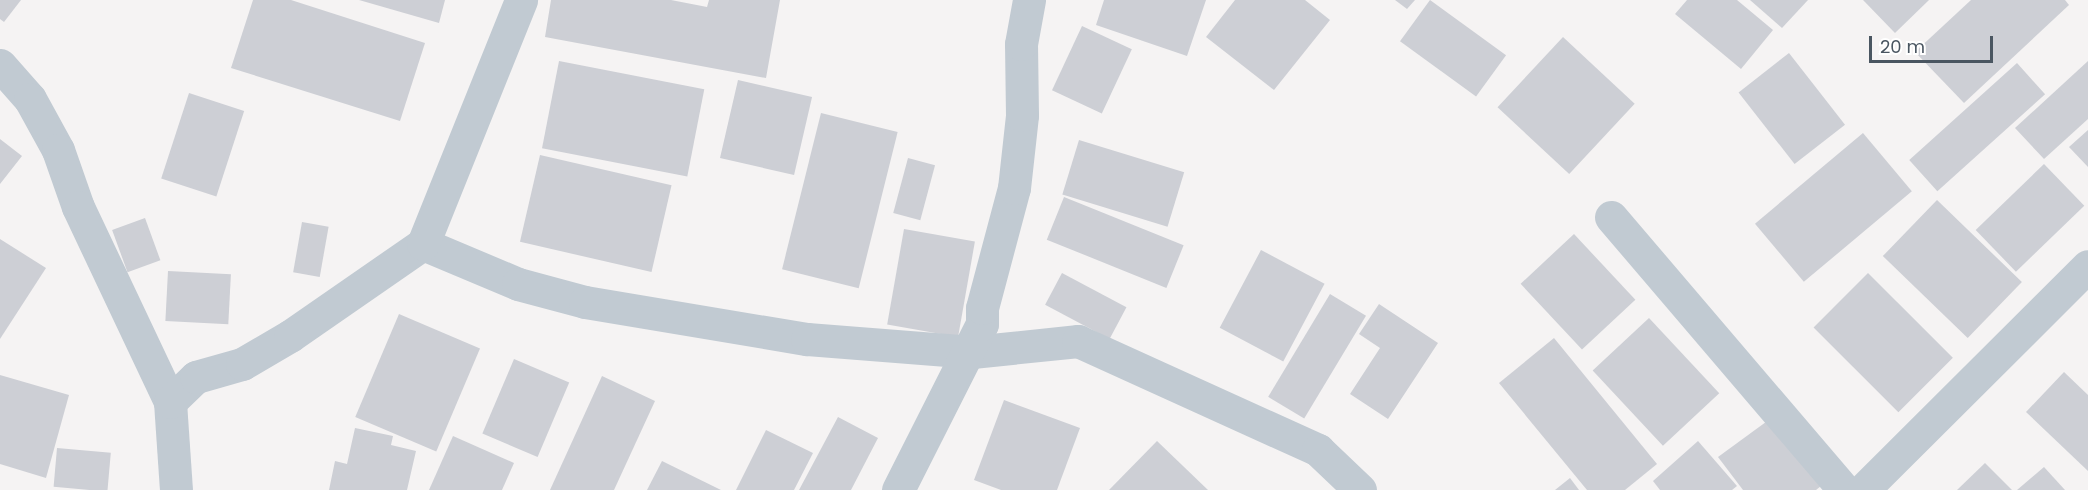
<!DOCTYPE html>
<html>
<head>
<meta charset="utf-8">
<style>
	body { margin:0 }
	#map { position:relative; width:2088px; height:490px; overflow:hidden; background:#f5f3f3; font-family:Poppins,sans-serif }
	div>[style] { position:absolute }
	.building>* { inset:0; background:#cdcfd5; transform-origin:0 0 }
	.street>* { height:33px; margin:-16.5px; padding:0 16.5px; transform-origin:16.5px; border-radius:16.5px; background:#c1cad2 }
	span { translate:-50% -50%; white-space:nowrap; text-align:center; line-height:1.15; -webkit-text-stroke:5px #fff; paint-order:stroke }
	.scale { position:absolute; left:1869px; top:36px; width:124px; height:27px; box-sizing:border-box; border:3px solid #4a5661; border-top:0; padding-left:8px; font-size:18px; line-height:21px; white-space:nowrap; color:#4a5661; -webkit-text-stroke:4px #fff; paint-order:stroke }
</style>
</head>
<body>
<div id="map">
	<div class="building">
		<div style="clip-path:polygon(0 0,21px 0,4px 22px,0 19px)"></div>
		<div style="clip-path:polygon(253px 0,291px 0,425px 43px,400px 121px,231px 68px)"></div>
		<div style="clip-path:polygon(359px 0,445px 0,439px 23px)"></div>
		<div style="clip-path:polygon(551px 0,671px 0,707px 7px,709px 0,780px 0,766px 78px,545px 37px)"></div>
		<div style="clip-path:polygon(1104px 0,1206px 0,1187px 56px,1096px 25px)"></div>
		<div style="clip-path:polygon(1235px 0,1305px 0,1330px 20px,1274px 90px,1206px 37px)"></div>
		<div style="clip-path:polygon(1395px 0,1415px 0,1407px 9px)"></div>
		<div style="left:1430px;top:0;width:94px;height:51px;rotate:36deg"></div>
		<div style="clip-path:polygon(1687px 0,1737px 0,1773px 30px,1741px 69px,1675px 14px)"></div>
		<div style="clip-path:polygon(1750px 0,1808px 0,1782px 28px)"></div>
		<div style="clip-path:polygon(1863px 0,1929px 0,1895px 33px)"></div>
		<div style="clip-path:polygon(1971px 0,2065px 0,2069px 5px,1964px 103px,1915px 52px)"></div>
		<div style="left:1082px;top:26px;width:55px;height:71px;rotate:25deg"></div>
		<div style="left:1563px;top:37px;width:98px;height:96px;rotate:43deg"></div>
		<div style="left:1789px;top:53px;width:91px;height:64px;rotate:52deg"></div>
		<div style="left:559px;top:61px;width:148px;height:89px;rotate:11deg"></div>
		<div style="clip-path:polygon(2088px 61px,2088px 119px,2044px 159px,2015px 128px)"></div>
		<div style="left:2017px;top:63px;width:42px;height:145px;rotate:48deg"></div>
		<div style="left:738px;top:80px;width:76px;height:80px;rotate:13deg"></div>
		<div style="left:189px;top:93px;width:58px;height:90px;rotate:18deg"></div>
		<div style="left:821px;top:113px;width:79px;height:161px;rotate:14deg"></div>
		<div style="clip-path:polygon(2088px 130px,2088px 167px,2069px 147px)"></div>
		<div style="left:1863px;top:133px;width:76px;height:141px;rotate:50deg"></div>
		<div style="clip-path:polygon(0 139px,22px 156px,0 184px)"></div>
		<div style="left:1079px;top:140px;width:110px;height:57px;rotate:17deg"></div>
		<div style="left:540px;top:155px;width:135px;height:89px;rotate:13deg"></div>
		<div style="left:908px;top:158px;width:28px;height:57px;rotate:15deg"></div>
		<div style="left:2044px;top:164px;width:58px;height:95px;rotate:46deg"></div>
		<div style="left:1064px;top:197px;width:129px;height:46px;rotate:22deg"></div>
		<div style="left:1937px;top:200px;width:118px;height:78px;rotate:44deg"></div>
		<div style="left:145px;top:218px;width:45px;height:35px;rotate:70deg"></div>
		<div style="left:302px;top:222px;width:27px;height:51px;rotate:10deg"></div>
		<div style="left:904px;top:229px;width:72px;height:97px;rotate:10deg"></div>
		<div style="left:1574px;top:234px;width:90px;height:73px;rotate:47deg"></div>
		<div style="clip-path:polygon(0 239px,46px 268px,0 339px)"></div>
		<div style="left:1261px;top:250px;width:72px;height:88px;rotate:28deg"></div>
		<div style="left:168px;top:271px;width:63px;height:50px;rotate:3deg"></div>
		<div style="left:1062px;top:273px;width:73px;height:36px;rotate:28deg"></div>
		<div style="left:1868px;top:273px;width:120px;height:77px;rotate:45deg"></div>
		<div style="left:1330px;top:294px;width:42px;height:120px;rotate:31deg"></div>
		<div style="clip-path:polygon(1379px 304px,1438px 343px,1388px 419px,1350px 394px,1380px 348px,1359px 334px)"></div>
		<div style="left:399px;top:314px;width:88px;height:112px;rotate:23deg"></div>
		<div style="left:1649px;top:318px;width:103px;height:77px;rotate:47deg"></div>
		<div style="clip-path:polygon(1554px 338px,1657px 464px,1625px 490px,1587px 490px,1499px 383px)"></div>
		<div style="left:514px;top:359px;width:60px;height:81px;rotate:23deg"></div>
		<div style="clip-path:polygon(2064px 372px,2088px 395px,2088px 471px,2026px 412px)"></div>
		<div style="clip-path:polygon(0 375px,69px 395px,46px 478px,0 464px)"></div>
		<div style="clip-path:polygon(602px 376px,655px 401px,614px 490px,550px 490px)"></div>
		<div style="clip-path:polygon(1004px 400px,1080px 428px,1057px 490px,1001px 490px,974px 480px)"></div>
		<div style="clip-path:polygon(838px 417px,878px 438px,851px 490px,799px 490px)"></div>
		<div style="clip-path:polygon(1770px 419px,1821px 486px,1816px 490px,1743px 490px,1718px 457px)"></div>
		<div style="clip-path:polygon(355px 428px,393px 436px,391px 445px,416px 451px,407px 490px,329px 490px,335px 461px,347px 464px)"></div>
		<div style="clip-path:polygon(766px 430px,813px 453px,794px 490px,736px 490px)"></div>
		<div style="clip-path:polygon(453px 436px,514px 463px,502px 490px,429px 490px)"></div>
		<div style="clip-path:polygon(1157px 441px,1208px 490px,1109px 490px)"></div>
		<div style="clip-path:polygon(1698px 441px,1737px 486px,1732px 490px,1660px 490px,1653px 481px)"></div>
		<div style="left:57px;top:448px;width:54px;height:39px;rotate:5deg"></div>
		<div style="clip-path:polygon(662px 461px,721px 490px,647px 490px)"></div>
		<div style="clip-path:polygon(1985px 463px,2012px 490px,1957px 490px)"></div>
		<div style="clip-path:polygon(2044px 467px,2065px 490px,2017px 490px)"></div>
		<div style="clip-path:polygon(1570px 478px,1579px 490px,1555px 490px)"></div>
	</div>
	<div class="street">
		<div style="left:0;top:65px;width:45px;rotate:48.6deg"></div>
		<div style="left:30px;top:99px;width:58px;rotate:61.2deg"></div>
		<div style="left:58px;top:150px;width:60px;rotate:70.7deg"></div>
		<div style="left:78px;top:207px;width:216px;rotate:64.7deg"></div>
		<div style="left:170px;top:402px;width:88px;rotate:86.1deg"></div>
		<div style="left:1611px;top:217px;width:359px;rotate:49.5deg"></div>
		<div style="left:423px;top:244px;width:103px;rotate:22.8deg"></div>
		<div style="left:518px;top:284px;width:69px;rotate:15deg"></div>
		<div style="left:585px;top:302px;width:225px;rotate:9.5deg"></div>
		<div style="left:807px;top:339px;width:166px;rotate:4.5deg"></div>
		<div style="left:972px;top:352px;width:107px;rotate:-5.9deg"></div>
		<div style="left:1078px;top:341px;width:264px;rotate:24.4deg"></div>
		<div style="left:1318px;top:450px;width:58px;rotate:43.6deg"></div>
		<div style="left:170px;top:402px;width:36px;rotate:-44deg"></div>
		<div style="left:196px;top:377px;width:48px;rotate:-15.8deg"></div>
		<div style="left:242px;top:364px;width:56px;rotate:-30.3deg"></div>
		<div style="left:290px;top:336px;width:162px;rotate:-34.7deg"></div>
		<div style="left:423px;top:244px;width:263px;rotate:-68.1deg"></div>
		<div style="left:898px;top:490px;width:186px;rotate:-63.2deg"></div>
		<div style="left:982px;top:324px;width:16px;rotate:-90deg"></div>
		<div style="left:982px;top:308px;width:124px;rotate:-75.1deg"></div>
		<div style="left:1014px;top:188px;width:73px;rotate:-83.7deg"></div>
		<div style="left:1022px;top:115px;width:71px;rotate:-90.8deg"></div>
		<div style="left:1021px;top:44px;width:45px;rotate:-79.7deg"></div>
		<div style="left:1863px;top:490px;width:317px;rotate:-44.9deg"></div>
	</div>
	<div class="scale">20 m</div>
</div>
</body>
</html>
